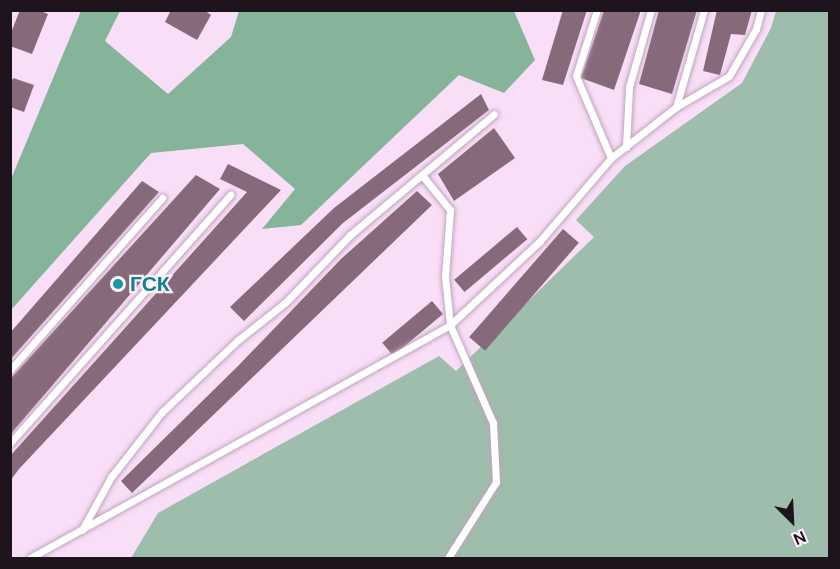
<!DOCTYPE html>
<html>
<head>
<meta charset="utf-8">
<style>
	body { margin:0 }
	#map { position:relative; width:840px; height:569px; overflow:hidden; background:#f9def7; font-family:"DM Sans",sans-serif }
	div>[style] { position:absolute }
	.green>* { inset:0; background:#9fbdac }
	.forest>* { inset:0; background:#85b49a }
	.building>* { inset:0; background:#866a7b; transform-origin:0 0 }
	.roads { filter:drop-shadow(0 0 2px #bea5bd) drop-shadow(0 0 2px #bea5bd) }
	.lane>* { height:7px; margin:-3.5px; padding:0 3.5px; transform-origin:3.5px; border-radius:3.5px; background:#fff }
	.dots>* { width:16px; height:16px; translate:-50% -50%; box-sizing:border-box; border:3px solid #fcf1fb; border-radius:50% }
	span { translate:-50% -50%; white-space:nowrap; text-align:center; line-height:1.15; -webkit-text-stroke:4.5px #fcf1fb; paint-order:stroke }
	.culture-label { font-size:21px; color:#0d838f; font-weight:700 }
	.left { translate:0 -50%; text-align:left }
	.frame { position:absolute; inset:0; border:12px solid #1d141d; pointer-events:none }
	.north { position:absolute; left:762px; top:491px; width:60px; height:60px; -webkit-text-stroke:4px #fcf1fb; paint-order:stroke; rotate:156deg; font-size:16px; font-weight:700; line-height:24px; text-align:center; color:#1d141d }
	.north::after { content:''; display:block; margin:auto; width:21px; height:27px; background:#1d141d; clip-path:polygon(50% 0,100% 100%,50% 72%,0 100%) }
</style>
</head>
<body>
<div id="map">
	<div class="green">
		<div style="clip-path:polygon(776px 11px,829px 11px,829px 558px,131px 558px,158px 513px,439px 356px,456px 371px,594px 237px,576px 220px,625px 166px,742px 83px,771px 28px)"></div>
	</div>
	<div class="forest">
		<div style="clip-path:polygon(81px 11px,120px 11px,105px 41px,168px 94px,231px 37px,239px 11px,514px 11px,535px 60px,504px 93px,459px 75px,301px 225px,262px 229px,295px 189px,243px 144px,151px 153px,11px 310px,11px 179px)"></div>
	</div>
	<div class="building">
		<div style="clip-path:polygon(20px 10px,38px 10px,48px 14px,32px 54px,10px 46px,10px 35px)"></div>
		<div style="clip-path:polygon(171px 10px,204px 10px,211px 15px,197px 40px,165px 22px)"></div>
		<div style="clip-path:polygon(563px 10px,587px 10px,563px 85px,542px 80px)"></div>
		<div style="clip-path:polygon(604px 10px,641px 10px,614px 90px,581px 78px)"></div>
		<div style="clip-path:polygon(659px 10px,697px 10px,672px 94px,639px 84px)"></div>
		<div style="clip-path:polygon(717px 10px,752px 10px,745px 35px,731px 34px,720px 75px,703px 71px)"></div>
		<div style="clip-path:polygon(13px 78px,34px 85px,24px 112px,10px 107px,10px 86px)"></div>
		<div style="clip-path:polygon(481px 94px,489px 110px,343px 223px,244px 321px,230px 307px,334px 208px)"></div>
		<div style="clip-path:polygon(494px 128px,515px 158px,454px 201px,438px 174px)"></div>
		<div style="clip-path:polygon(228px 164px,281px 190px,19px 469px,10px 481px,10px 456px,247px 192px,220px 179px)"></div>
		<div style="clip-path:polygon(196px 175px,220px 189px,10px 435px,10px 379px)"></div>
		<div style="clip-path:polygon(142px 181px,159px 192px,10px 360px,10px 333px)"></div>
		<div style="clip-path:polygon(417px 191px,432px 205px,132px 493px,121px 481px,238px 366px,341px 259px)"></div>
		<div style="left:517px;top:227px;width:16px;height:82px;rotate:50deg"></div>
		<div style="left:563px;top:229px;width:21px;height:143px;rotate:41deg"></div>
		<div style="left:432px;top:301px;width:17px;height:65px;rotate:50deg"></div>
	</div>
	<div class="roads">
		<div class="lane">
			<div style="left:597px;top:10px;width:69px;rotate:107.7deg"></div>
			<div style="left:576px;top:76px;width:89px;rotate:66.9deg"></div>
			<div style="left:676px;top:107px;width:61px;rotate:-30.3deg"></div>
			<div style="left:729px;top:76px;width:54px;rotate:-60.1deg"></div>
			<div style="left:756px;top:29px;width:20px;rotate:-75deg"></div>
			<div style="left:626px;top:147px;width:60px;rotate:-87.1deg"></div>
			<div style="left:629px;top:87px;width:80px;rotate:-74.1deg"></div>
			<div style="left:422px;top:175px;width:45px;rotate:51.3deg"></div>
			<div style="left:450px;top:210px;width:66px;rotate:94.3deg"></div>
			<div style="left:445px;top:276px;width:49px;rotate:84.2deg"></div>
			<div style="left:450px;top:325px;width:107px;rotate:66.3deg"></div>
			<div style="left:493px;top:423px;width:59px;rotate:87.1deg"></div>
			<div style="left:496px;top:482px;width:90px;rotate:122.3deg"></div>
			<div style="left:10px;top:370px;width:230px;rotate:-48.5deg"></div>
			<div style="left:10px;top:443px;width:332px;rotate:-48.4deg"></div>
			<div style="left:82px;top:530px;width:60px;rotate:-61.3deg"></div>
			<div style="left:111px;top:477px;width:83px;rotate:-51.9deg"></div>
			<div style="left:162px;top:412px;width:105px;rotate:-43.5deg"></div>
			<div style="left:238px;top:340px;width:61px;rotate:-38.4deg"></div>
			<div style="left:286px;top:302px;width:93px;rotate:-46.3deg"></div>
			<div style="left:350px;top:235px;width:188px;rotate:-40deg"></div>
			<div style="left:30px;top:558px;width:480px;rotate:-29deg"></div>
			<div style="left:450px;top:325px;width:122px;rotate:-43deg"></div>
			<div style="left:539px;top:242px;width:111px;rotate:-49.4deg"></div>
			<div style="left:611px;top:158px;width:83px;rotate:-38.1deg"></div>
			<div style="left:676px;top:107px;width:101px;rotate:-73.9deg"></div>
		</div>
	</div>
	<div class="dots">
		<div style="left:118px;top:284px;background:#0f9aa8"></div>
	</div>
	<div class="culture-label">
		<span class="left" style="left:130px;top:284px">ГСК</span>
	</div>
	<div class="frame"></div>
	<div class="north">N</div>
</div>
</body>
</html>
